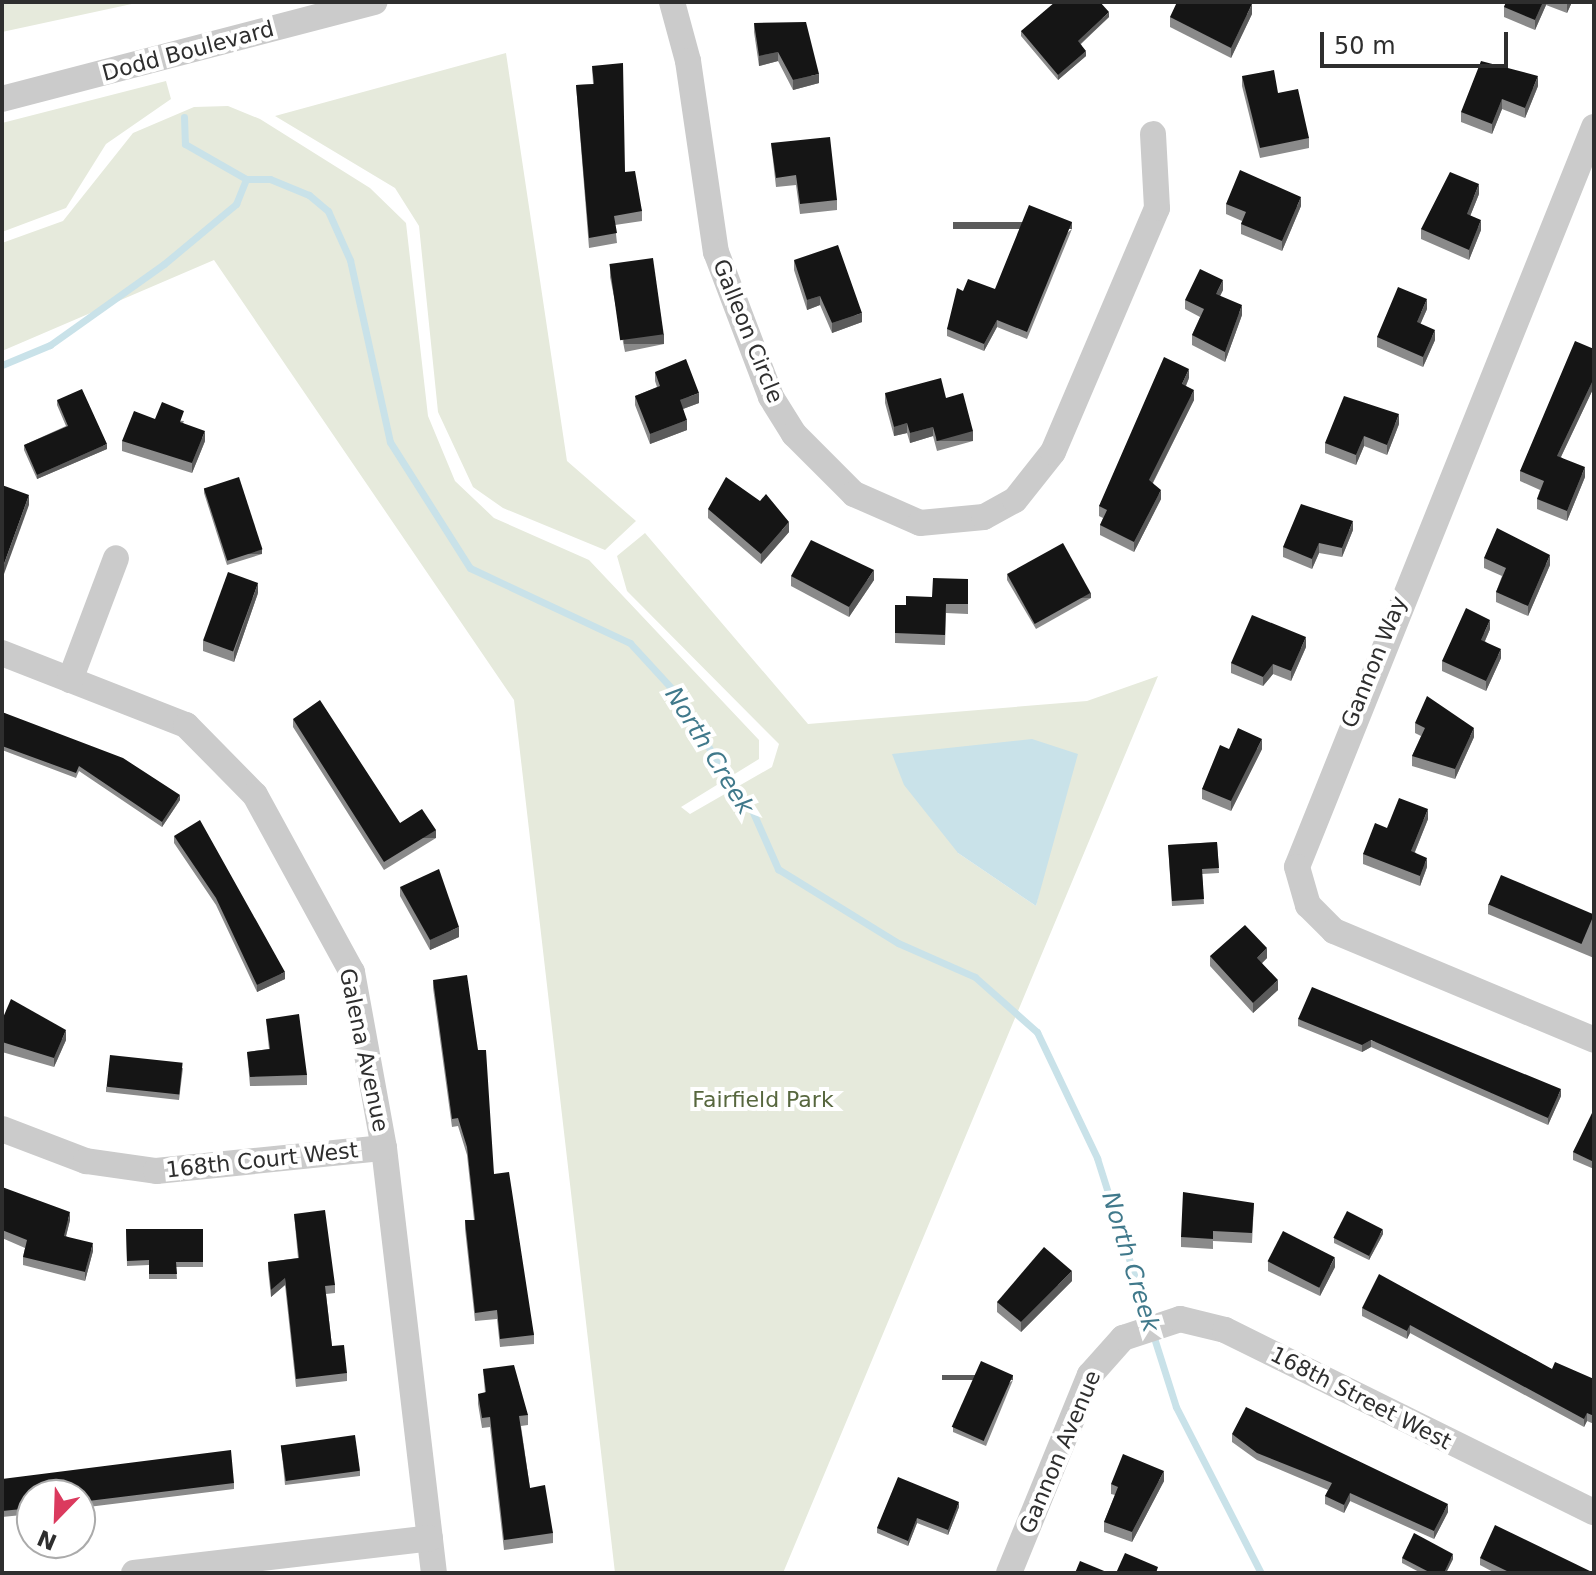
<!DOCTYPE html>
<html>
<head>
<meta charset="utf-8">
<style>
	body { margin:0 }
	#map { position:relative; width:1596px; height:1575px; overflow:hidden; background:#fff; font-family:"DejaVu Sans",sans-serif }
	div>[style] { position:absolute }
	.green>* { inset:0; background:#e6eadc }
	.water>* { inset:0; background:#c9e2e9 }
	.stream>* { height:7px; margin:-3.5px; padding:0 3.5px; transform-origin:3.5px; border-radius:3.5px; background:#c9e2e9 }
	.minor>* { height:26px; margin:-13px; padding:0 13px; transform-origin:13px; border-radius:13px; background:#cbcbcb }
	.wall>* { inset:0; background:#8a8a8a }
	.shaded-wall>* { inset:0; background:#5b5b5b; transform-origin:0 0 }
	.building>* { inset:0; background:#151515; transform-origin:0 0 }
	span { translate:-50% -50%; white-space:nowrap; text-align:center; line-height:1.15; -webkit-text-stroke:8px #fff; paint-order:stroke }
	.street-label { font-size:22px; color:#2e2e2e }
	.park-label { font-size:22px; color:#57673e }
	.water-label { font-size:24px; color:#40798b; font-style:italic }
	.frame { position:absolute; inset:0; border:4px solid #2e2e2e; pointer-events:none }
	.north { position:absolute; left:16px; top:1479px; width:80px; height:80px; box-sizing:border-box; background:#fff; border:2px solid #ababab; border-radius:50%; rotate:203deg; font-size:22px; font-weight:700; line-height:32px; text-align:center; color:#2e2e2e }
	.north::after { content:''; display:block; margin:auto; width:28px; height:36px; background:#db3a5e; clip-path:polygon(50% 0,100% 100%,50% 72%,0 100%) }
	.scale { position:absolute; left:1320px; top:32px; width:188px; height:36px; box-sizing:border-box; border:4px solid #2e2e2e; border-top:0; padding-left:10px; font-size:24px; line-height:28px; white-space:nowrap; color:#2e2e2e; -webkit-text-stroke:6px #fff; paint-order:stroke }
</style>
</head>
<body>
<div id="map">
	<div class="green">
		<div style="clip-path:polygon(2px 2px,141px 2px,2px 32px)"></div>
		<div style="clip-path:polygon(506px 53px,567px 461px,636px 521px,605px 550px,503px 508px,473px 487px,438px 412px,419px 226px,395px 188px,275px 116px)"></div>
		<div style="clip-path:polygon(166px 81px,171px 99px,106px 144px,66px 208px,2px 232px,2px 123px)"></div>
		<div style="clip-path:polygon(evenodd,194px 107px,228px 106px,260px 119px,370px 188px,406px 223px,428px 416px,455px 481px,494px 518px,589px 560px,759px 740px,759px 759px,681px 807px,690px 814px,772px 767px,779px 744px,627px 591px,617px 556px,645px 533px,808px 724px,1087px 701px,1158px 676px,783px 1573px,615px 1573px,514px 700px,214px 260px,2px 351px,2px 243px,63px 221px,133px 133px,194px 107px,1051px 838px,1036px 906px,958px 853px,1051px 838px)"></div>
	</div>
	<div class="water">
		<div style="clip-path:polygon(1032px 739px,1078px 754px,1036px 906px,958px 853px,904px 785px,892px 754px)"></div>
	</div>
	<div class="stream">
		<div style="left:184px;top:117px;width:27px;rotate:88deg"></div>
		<div style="left:185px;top:144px;width:70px;rotate:29.8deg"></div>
		<div style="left:246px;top:179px;width:24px"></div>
		<div style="left:270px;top:179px;width:42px;rotate:22.3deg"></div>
		<div style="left:309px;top:195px;width:25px;rotate:40deg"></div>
		<div style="left:328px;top:211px;width:54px;rotate:65.8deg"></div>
		<div style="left:350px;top:260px;width:186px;rotate:77.6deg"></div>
		<div style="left:390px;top:442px;width:149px;rotate:57.6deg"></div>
		<div style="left:470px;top:568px;width:177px;rotate:25.1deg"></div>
		<div style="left:630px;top:643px;width:81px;rotate:47.5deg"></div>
		<div style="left:685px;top:703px;width:112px;rotate:61.8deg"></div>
		<div style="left:738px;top:802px;width:14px;rotate:25deg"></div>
		<div style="left:751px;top:808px;width:67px;rotate:66.1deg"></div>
		<div style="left:778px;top:869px;width:141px;rotate:31.7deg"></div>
		<div style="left:898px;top:943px;width:84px;rotate:23.8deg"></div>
		<div style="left:975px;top:977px;width:83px;rotate:41.6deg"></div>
		<div style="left:1037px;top:1032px;width:140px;rotate:64.5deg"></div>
		<div style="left:1097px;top:1158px;width:261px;rotate:72.4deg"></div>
		<div style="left:1176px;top:1407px;width:186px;rotate:62.9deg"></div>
		<div style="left:2px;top:365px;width:52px;rotate:-22.6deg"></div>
		<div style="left:50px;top:345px;width:140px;rotate:-35.4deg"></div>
		<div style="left:164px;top:264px;width:94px;rotate:-39.8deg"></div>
		<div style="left:236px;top:204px;width:27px;rotate:-68deg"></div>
	</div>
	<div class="minor">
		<div style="left:672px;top:2px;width:61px;rotate:74.8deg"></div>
		<div style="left:688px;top:61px;width:193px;rotate:81.7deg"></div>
		<div style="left:716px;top:252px;width:155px;rotate:69.2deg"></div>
		<div style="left:771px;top:397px;width:44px;rotate:58.1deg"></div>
		<div style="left:794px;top:434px;width:85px;rotate:45deg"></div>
		<div style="left:854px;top:494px;width:72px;rotate:23.7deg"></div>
		<div style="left:920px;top:523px;width:64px;rotate:-5.4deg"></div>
		<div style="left:984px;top:517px;width:35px;rotate:-29deg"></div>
		<div style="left:1015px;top:500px;width:61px;rotate:-51.6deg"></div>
		<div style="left:1053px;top:452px;width:265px;rotate:-66.9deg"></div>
		<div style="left:1157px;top:208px;width:74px;rotate:-93.1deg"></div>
		<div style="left:2px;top:99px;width:385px;rotate:-14.6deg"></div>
		<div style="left:1594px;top:127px;width:797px;rotate:111.87deg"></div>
		<div style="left:1297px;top:867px;width:40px;rotate:74deg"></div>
		<div style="left:1308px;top:905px;width:37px;rotate:45deg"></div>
		<div style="left:1334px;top:931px;width:282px;rotate:22.7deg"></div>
		<div style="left:2px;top:653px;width:198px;rotate:21.4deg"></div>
		<div style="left:186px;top:725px;width:98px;rotate:45.4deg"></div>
		<div style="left:255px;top:795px;width:202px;rotate:61.3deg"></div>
		<div style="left:352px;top:972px;width:179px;rotate:79.7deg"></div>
		<div style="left:384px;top:1148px;width:428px;rotate:83.3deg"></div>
		<div style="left:70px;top:680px;width:130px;rotate:-69.3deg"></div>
		<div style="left:2px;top:1129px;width:90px;rotate:20.9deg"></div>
		<div style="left:86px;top:1161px;width:71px;rotate:8.1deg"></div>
		<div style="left:156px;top:1171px;width:229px;rotate:-5.8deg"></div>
		<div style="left:134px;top:1573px;width:298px;rotate:-6.7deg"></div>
		<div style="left:1009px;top:1573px;width:214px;rotate:-67.8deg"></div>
		<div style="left:1090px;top:1375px;width:50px;rotate:-48.3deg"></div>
		<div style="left:1123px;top:1338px;width:60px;rotate:-18.4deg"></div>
		<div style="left:1180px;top:1319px;width:46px;rotate:13.7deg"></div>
		<div style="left:1225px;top:1330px;width:411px;rotate:26.3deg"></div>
	</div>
	<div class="wall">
		<div style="clip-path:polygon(1506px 2px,1572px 2px,1567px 13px,1546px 5px,1535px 30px,1504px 17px,1504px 7px)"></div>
		<div style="clip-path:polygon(1252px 14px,1231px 58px,1170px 27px,1170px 17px)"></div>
		<div style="clip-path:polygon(1109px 17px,1081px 44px,1086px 56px,1058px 80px,1021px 36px,1021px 31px)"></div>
		<div style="clip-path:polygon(754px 23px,819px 83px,793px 90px,778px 61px,759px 66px,754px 32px)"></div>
		<div style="clip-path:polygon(592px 66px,625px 172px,642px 211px,642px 221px,615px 225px,617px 243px,589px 248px,576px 85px,593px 84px)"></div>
		<div style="clip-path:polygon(1242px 76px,1278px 93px,1309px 138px,1309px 148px,1260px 158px,1242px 86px)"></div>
		<div style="clip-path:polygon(1538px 86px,1525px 118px,1502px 109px,1492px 134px,1461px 122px,1461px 112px)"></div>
		<div style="clip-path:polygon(771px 143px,837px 200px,837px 210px,800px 214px,796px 185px,776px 187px)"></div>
		<div style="clip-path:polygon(1479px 194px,1470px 216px,1481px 230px,1469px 260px,1421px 239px,1421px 229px)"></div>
		<div style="clip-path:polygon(1226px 204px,1301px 206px,1282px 251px,1241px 234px,1241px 224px,1242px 221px,1226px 214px)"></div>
		<div style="clip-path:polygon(1072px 229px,1027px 339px,997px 327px,984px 351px,947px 336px,947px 329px,963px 291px,995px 289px)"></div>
		<div style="clip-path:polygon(794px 260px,862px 322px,832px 333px,820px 305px,807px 310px,794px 270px)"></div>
		<div style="clip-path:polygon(610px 267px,664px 344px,625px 352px,610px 277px)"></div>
		<div style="clip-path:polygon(1223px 290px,1220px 296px,1242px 315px,1225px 362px,1192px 345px,1192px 335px,1200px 317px,1185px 309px,1185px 300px)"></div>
		<div style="clip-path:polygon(1427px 309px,1420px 324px,1435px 340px,1423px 367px,1377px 347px,1377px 337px)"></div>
		<div style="clip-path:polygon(1594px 349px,1594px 387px,1561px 457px,1585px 477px,1567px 521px,1537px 509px,1537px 499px,1540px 490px,1520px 481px,1520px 471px)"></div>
		<div style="clip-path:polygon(655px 372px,699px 403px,683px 409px,687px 430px,650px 444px,635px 405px,635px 396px,657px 387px,655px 381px)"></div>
		<div style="clip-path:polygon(1189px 378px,1186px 386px,1194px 400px,1153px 483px,1161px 499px,1134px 552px,1100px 535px,1100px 525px,1103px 518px,1099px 516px,1099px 506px)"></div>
		<div style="clip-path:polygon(885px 393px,946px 398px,973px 441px,937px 451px,933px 436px,910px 443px,907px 433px,894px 436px,885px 403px)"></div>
		<div style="clip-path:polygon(57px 400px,107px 449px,37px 479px,24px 450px,24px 445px,66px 426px,57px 405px)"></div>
		<div style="clip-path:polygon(155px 419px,184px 421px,183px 423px,205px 441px,192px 473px,122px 451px,122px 441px)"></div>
		<div style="clip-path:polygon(1399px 424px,1387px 455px,1364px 446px,1356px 465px,1325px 453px,1325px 443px)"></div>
		<div style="clip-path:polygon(204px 488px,262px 554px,227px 565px,204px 493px)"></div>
		<div style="clip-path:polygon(708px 509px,789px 532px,761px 564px,708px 518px)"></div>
		<div style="clip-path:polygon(1353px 530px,1342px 557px,1319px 553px,1312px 569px,1283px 557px,1283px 547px)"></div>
		<div style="clip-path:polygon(1484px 558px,1550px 565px,1528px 616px,1496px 602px,1496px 592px,1502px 576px,1484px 568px)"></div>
		<div style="clip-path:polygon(1007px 575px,1091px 598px,1036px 629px,1007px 580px)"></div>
		<div style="clip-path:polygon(791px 576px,874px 580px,849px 617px,791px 586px)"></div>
		<div style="clip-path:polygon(968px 579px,968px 614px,946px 613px,945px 645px,895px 643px,895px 605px,906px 605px,932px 597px)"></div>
		<div style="clip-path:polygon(258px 593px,234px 662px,203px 651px,203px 641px)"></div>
		<div style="clip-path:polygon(1490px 629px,1485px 641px,1501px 658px,1486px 691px,1442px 671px,1442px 661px)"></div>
		<div style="clip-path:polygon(1306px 647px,1291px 681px,1273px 674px,1263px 686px,1231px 673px,1231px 663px)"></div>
		<div style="clip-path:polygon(2px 712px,180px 800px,162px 827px,79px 771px,76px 778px,2px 750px)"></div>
		<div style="clip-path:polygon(293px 719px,400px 823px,436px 838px,384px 870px,293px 727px)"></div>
		<div style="clip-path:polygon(1415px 723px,1474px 737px,1455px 779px,1412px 766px,1412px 756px,1421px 736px,1415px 733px)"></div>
		<div style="clip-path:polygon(1229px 749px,1262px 749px,1231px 811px,1202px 799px,1202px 789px)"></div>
		<div style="clip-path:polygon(1428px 819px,1415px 852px,1427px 867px,1420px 886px,1363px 864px,1363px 854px,1387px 828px)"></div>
		<div style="clip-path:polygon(174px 836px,285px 979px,257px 992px,216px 905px,174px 843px)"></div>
		<div style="clip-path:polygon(1217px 842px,1219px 873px,1202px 874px,1204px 904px,1172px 906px,1168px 845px)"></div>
		<div style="clip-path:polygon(400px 887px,459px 937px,430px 950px,400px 896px)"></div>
		<div style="clip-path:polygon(1488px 904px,1594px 914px,1594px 958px,1488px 914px)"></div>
		<div style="clip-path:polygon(1210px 956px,1267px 958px,1262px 963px,1278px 990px,1253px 1013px,1210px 966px)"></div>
		<div style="clip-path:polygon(433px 980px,494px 1174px,534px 1335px,534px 1344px,500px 1347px,497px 1319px,475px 1321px,465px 1229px,465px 1220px,474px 1220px,467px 1155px,458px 1126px,452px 1127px,433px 988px)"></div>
		<div style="clip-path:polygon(266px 1019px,307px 1075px,307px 1085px,250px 1086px,247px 1052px,269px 1049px)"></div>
		<div style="clip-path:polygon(1298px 1019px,1561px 1096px,1548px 1125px,1371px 1047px,1362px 1052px,1298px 1026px)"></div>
		<div style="clip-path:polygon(2px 1020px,66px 1040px,54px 1067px,2px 1052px)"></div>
		<div style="clip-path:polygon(183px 1068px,179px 1100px,106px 1092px,106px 1087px)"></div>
		<div style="clip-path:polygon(1594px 1114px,1594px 1169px,1573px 1160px,1573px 1152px)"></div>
		<div style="clip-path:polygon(2px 1187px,70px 1220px,66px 1236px,93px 1251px,85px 1281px,23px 1265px,23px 1257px,25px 1248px,2px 1238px)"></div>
		<div style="clip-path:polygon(1254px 1203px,1252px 1243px,1213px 1241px,1213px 1249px,1181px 1247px,1181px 1237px)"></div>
		<div style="clip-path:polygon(294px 1214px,335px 1285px,335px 1293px,326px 1294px,332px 1346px,347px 1373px,347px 1381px,296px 1387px,285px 1285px,271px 1297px,268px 1270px,268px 1262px,298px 1258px)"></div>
		<div style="clip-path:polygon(126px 1229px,203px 1229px,203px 1267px,176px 1267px,177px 1279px,149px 1279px,149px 1265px,127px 1266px)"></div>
		<div style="clip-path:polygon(1383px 1234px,1369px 1260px,1334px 1243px,1334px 1238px)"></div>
		<div style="clip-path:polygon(1268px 1261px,1335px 1267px,1320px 1296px,1268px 1271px)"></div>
		<div style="clip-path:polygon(1072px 1281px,1021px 1332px,997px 1312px,997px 1302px)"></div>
		<div style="clip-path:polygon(1362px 1308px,1552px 1369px,1594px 1379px,1594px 1424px,1587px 1421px,1584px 1427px,1410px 1333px,1407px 1339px,1362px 1316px)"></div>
		<div style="clip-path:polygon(483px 1369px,528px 1415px,528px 1425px,521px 1426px,530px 1488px,553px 1533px,553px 1543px,504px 1550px,490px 1427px,482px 1428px,478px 1404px,478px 1394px,485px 1393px)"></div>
		<div style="clip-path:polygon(1013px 1380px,986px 1446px,953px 1432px,953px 1427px)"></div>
		<div style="clip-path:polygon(1232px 1434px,1448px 1512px,1434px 1539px,1350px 1501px,1344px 1513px,1325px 1504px,1325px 1496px,1328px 1490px,1257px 1460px,1232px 1442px)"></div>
		<div style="clip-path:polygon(281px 1445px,360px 1471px,360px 1476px,285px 1485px)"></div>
		<div style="clip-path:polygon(2px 1479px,234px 1483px,234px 1489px,80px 1508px,80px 1495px,32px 1495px,32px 1514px,2px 1517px)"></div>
		<div style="clip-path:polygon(1164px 1481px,1132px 1542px,1104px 1532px,1104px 1522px,1115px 1495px,1111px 1494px,1111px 1484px)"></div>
		<div style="clip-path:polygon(959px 1507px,948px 1535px,917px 1523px,908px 1546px,877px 1533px,877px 1528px)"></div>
		<div style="clip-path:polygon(1402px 1558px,1453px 1559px,1446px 1573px,1421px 1573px,1402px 1563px)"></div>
		<div style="clip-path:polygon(1480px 1558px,1594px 1573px,1495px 1573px,1480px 1565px)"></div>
	</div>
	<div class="shaded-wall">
		<div style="clip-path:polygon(1543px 2px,1546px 2px,1546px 5px,1535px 30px,1535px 20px)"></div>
		<div style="clip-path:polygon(1568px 2px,1572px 2px,1567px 13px,1567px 4px)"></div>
		<div style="clip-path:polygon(1252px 4px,1252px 14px,1231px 58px,1231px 48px)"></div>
		<div style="clip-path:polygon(1109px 12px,1109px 17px,1078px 46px,1078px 41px)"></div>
		<div style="clip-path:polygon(1086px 51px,1086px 56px,1058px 80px,1058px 75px)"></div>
		<div style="clip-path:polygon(778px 52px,778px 61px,759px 66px,759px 56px)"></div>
		<div style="clip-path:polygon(819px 74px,819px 83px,793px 90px,793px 80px)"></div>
		<div style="clip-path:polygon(1538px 76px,1538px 86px,1525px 118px,1525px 108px)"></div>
		<div style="clip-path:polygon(1502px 99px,1502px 109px,1492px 134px,1492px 124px)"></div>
		<div style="clip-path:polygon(1479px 184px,1479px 194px,1467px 224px,1467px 214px)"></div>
		<div style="clip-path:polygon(1301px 197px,1301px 206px,1282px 251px,1282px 241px)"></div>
		<div style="clip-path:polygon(1481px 220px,1481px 230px,1469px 260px,1469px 250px)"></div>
		<div style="left:1072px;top:222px;width:7px;height:119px;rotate:90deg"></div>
		<div style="clip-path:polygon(1223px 280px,1223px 290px,1216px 304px,1216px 294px)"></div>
		<div style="clip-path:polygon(820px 296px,820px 305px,807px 310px,807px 300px)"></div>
		<div style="clip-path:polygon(1427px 299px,1427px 309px,1417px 332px,1417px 322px)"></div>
		<div style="clip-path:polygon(1242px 305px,1242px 315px,1225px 362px,1225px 352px)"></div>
		<div style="clip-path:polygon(862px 313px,862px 322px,832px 333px,832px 323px)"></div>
		<div style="clip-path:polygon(997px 320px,997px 327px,984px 351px,984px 344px)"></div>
		<div style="clip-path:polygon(1435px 330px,1435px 340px,1423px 367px,1423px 357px)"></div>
		<div style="left:664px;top:334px;width:10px;height:40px;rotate:90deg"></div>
		<div style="clip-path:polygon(1189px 369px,1189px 378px,1182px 394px,1182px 384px)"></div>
		<div style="clip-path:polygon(1594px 378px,1594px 387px,1557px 465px,1557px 456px)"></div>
		<div style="clip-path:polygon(1194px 390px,1194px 400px,1149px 490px,1149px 480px)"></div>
		<div style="clip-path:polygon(699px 393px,699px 403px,680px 410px,680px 400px)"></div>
		<div style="clip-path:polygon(1399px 414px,1399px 424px,1387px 455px,1387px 445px)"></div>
		<div style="clip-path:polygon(687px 420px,687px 430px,650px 444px,650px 434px)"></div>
		<div style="clip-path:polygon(907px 423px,907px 433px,894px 436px,894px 427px)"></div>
		<div style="clip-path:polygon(933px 427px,933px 436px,910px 443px,910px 433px)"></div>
		<div style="clip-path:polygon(205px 431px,205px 441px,192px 473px,192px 463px)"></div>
		<div style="left:973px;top:431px;width:10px;height:37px;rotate:90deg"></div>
		<div style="clip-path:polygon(1364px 436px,1364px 446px,1356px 465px,1356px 455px)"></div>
		<div style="clip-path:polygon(107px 444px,107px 449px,37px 479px,37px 475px)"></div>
		<div style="clip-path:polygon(1585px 467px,1585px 477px,1567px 521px,1567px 511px)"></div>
		<div style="clip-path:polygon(1161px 490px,1161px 499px,1134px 552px,1134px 542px)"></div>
		<div style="clip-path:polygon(29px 495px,29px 505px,4px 574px,4px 564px)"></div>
		<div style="clip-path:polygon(1353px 521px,1353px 530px,1342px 557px,1342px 548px)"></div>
		<div style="clip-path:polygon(789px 522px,789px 532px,761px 564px,761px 554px)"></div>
		<div style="clip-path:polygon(1319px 543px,1319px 553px,1312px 569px,1312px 559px)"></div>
		<div style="left:262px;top:549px;width:5px;height:37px;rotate:90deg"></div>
		<div style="clip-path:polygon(1550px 555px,1550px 565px,1528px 616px,1528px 606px)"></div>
		<div style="clip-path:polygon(874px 570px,874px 580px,849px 617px,849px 607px)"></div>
		<div style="clip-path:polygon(258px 583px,258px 593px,234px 662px,234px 652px)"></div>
		<div style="left:1091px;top:593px;width:5px;height:63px;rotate:90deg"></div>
		<div style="clip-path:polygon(1490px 620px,1490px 629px,1481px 650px,1481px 640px)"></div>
		<div style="clip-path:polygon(1306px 637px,1306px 647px,1291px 681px,1291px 671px)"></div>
		<div style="clip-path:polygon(1501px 649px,1501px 658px,1486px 691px,1486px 681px)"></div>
		<div style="clip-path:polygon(1273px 664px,1273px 674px,1263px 686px,1263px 677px)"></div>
		<div style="clip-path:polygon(1474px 728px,1474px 737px,1455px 779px,1455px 769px)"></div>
		<div style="clip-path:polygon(1262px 739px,1262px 749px,1231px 811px,1231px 801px)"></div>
		<div style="clip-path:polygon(180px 795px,180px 800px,162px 827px,162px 822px)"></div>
		<div style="clip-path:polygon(1428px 809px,1428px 819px,1411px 861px,1411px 851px)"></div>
		<div style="left:436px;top:830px;width:8px;height:61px;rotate:90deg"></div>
		<div style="clip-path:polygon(1427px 858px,1427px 867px,1420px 886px,1420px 876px)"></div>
		<div style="clip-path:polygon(459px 927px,459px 937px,430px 950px,430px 940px)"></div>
		<div style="clip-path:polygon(1267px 948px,1267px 958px,1257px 968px,1257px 958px)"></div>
		<div style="clip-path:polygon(285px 972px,285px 979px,257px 992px,257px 985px)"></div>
		<div style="clip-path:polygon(1278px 980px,1278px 990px,1253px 1013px,1253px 1003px)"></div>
		<div style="clip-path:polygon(66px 1030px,66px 1040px,54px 1067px,54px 1058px)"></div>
		<div style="clip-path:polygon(1371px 1040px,1371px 1047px,1362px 1052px,1362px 1045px)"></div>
		<div style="clip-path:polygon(1561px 1089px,1561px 1096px,1548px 1125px,1548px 1118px)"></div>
		<div style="clip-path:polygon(70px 1212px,70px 1220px,64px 1244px,64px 1236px)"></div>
		<div style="clip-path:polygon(1383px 1229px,1383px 1234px,1369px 1260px,1369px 1255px)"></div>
		<div style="clip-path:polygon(93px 1243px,93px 1251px,85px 1281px,85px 1272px)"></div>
		<div style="clip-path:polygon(1335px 1257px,1335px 1267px,1320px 1296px,1320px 1286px)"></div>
		<div style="clip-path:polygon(1072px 1271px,1072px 1281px,1021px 1332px,1021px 1322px)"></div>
		<div style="clip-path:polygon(285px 1278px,285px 1285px,271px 1297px,271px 1290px)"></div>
		<div style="clip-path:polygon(1410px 1325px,1410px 1333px,1407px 1339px,1407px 1331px)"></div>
		<div style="left:1013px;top:1375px;width:5px;height:71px;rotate:90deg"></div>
		<div style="clip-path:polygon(1587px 1413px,1587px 1421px,1584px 1427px,1584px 1419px)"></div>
		<div style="clip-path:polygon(1164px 1471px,1164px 1481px,1132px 1542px,1132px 1532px)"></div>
		<div style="clip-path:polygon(1350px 1493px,1350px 1501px,1344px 1513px,1344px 1505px)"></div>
		<div style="clip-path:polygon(959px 1502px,959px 1507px,948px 1535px,948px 1530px)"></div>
		<div style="clip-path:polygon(1448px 1504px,1448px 1512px,1434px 1539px,1434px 1531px)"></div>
		<div style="clip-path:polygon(917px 1518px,917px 1523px,908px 1546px,908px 1541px)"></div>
		<div style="clip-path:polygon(1453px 1554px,1453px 1559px,1446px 1573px,1444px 1573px)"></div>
	</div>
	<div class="building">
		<div style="clip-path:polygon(1055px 2px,1100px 2px,1109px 12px,1078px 41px,1086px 51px,1058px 75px,1021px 31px)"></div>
		<div style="clip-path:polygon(1177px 2px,1246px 2px,1252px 4px,1231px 48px,1170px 17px)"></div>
		<div style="clip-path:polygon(1506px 2px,1543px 2px,1535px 20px,1504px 7px)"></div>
		<div style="clip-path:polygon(806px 22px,819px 74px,793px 80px,778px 52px,759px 56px,754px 23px)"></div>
		<div style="clip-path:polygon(1481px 61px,1538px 76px,1525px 108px,1502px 99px,1492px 124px,1461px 112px)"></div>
		<div style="clip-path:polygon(623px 63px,625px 172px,635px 171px,642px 211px,614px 216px,617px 233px,589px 238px,576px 85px,594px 84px,592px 66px)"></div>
		<div style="clip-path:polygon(1274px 70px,1278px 93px,1298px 89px,1309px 138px,1260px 148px,1242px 76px)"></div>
		<div style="clip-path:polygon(830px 137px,837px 200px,800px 204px,796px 175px,776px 178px,771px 143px)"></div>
		<div style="clip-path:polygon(1240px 170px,1301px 197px,1282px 241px,1241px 224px,1246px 212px,1226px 204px)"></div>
		<div style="clip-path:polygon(1450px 172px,1479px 184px,1467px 214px,1481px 220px,1469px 250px,1421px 229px)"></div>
		<div style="clip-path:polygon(1029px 205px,1072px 222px,1027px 332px,997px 320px,984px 344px,947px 329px,957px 288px,963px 291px,968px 279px,995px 289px)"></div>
		<div style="clip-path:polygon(838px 245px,862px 313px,832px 323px,820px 296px,807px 300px,794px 260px)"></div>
		<div style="left:653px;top:258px;width:77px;height:44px;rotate:82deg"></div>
		<div style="clip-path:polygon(1200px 269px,1223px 280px,1216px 294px,1242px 305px,1225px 352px,1192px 335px,1204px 309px,1185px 300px)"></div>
		<div style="clip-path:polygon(1398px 287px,1427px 299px,1417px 322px,1435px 330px,1423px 357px,1377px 337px)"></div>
		<div style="clip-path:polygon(1575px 341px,1594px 349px,1594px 378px,1557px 456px,1585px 467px,1567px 511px,1537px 499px,1544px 481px,1520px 471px)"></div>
		<div style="clip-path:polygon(1164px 357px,1189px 369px,1182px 384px,1194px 390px,1149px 480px,1161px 490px,1134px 542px,1100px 525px,1107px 510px,1099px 506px)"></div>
		<div style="clip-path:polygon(686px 359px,699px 393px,680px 400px,687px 420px,650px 434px,635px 396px,660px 386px,655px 372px)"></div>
		<div style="clip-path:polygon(941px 378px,946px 398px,963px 393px,973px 431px,937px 441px,933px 427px,910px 433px,907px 423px,894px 427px,885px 393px)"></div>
		<div style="clip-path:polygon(82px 389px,107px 444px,37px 475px,24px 445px,68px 426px,57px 400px)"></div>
		<div style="clip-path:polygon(1344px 396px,1399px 414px,1387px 445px,1364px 436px,1356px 455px,1325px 443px)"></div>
		<div style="clip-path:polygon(162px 402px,184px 411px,180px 422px,205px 431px,192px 463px,122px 441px,134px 411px,155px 419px)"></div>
		<div style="left:239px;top:477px;width:76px;height:37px;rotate:72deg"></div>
		<div style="clip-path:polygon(726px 477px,760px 501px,766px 494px,789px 522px,761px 554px,708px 509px)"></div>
		<div style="clip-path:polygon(2px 485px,29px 495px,4px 564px,2px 564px)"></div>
		<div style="clip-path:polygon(1301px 504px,1353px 521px,1342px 548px,1319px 543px,1312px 559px,1283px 547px)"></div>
		<div style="clip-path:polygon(1497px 528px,1550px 555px,1528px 606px,1496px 592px,1506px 568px,1484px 558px)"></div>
		<div style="clip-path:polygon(811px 540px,874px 570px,849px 607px,791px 576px)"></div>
		<div style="left:1063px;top:543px;width:57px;height:64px;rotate:61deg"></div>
		<div style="left:228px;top:572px;width:32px;height:73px;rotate:20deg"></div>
		<div style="clip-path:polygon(933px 578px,968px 579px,968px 604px,946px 604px,945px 635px,895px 633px,895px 605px,906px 605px,906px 596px,932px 597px)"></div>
		<div style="clip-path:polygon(1466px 608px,1490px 620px,1481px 640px,1501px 649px,1486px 681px,1442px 661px)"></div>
		<div style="clip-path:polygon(1252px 615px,1306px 637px,1291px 671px,1273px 664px,1263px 677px,1231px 663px)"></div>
		<div style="clip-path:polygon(1427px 696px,1474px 728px,1455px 769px,1412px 756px,1425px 728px,1415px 723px)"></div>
		<div style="clip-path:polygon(320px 700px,400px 823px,422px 809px,436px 830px,384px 862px,293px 719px)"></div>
		<div style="clip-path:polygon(2px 712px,123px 758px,180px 795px,162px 822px,79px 766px,76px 773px,2px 746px)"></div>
		<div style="clip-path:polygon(1238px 728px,1262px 739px,1231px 801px,1202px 789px,1220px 745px,1229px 749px)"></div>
		<div style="clip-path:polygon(1399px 798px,1428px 809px,1411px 851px,1427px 858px,1420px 876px,1363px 854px,1375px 823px,1387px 828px)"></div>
		<div style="clip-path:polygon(200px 820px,285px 972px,257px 985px,216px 898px,174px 836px)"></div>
		<div style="clip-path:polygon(1217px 842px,1219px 868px,1202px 869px,1204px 899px,1172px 901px,1168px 845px)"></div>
		<div style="clip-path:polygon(439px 869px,459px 927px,430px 940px,400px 887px)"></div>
		<div style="left:1501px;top:875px;width:101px;height:32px;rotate:23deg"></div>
		<div style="clip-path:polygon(1245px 925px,1267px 948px,1257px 958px,1278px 980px,1253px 1003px,1210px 956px)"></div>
		<div style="clip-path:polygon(467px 975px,478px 1050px,486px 1050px,494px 1174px,509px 1172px,534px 1335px,500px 1339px,497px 1310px,475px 1313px,465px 1220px,475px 1220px,467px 1147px,458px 1118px,452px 1119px,433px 980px)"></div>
		<div style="clip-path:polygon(1312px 987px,1561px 1089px,1548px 1118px,1371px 1040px,1362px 1045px,1298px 1019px)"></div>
		<div style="clip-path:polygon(11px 999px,66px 1030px,54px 1058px,2px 1042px,2px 1020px)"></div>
		<div style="clip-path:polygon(299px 1014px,307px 1075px,250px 1077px,247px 1052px,270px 1049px,266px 1019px)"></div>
		<div style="left:110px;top:1055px;width:73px;height:32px;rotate:6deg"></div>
		<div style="clip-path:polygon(1592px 1113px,1594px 1114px,1594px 1162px,1573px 1152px)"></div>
		<div style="clip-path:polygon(2px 1187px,70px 1212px,64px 1236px,93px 1243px,85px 1272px,23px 1257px,27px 1240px,2px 1230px)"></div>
		<div style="clip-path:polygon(1183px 1192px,1254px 1203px,1252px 1233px,1213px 1231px,1213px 1239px,1181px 1237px)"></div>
		<div style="clip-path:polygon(325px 1210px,335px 1285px,325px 1286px,332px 1346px,344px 1345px,347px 1373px,296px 1379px,285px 1278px,271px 1290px,268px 1262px,299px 1258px,294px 1214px)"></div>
		<div style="left:1347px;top:1211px;width:40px;height:30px;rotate:27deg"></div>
		<div style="clip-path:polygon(126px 1229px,203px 1229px,203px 1262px,176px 1262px,177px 1274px,149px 1274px,149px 1260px,127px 1261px)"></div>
		<div style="left:1283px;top:1231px;width:58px;height:34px;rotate:27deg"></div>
		<div style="clip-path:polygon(1044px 1247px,1072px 1271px,1021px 1322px,997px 1302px)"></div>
		<div style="clip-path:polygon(1379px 1274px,1552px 1369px,1555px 1362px,1594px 1379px,1594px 1416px,1587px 1413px,1584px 1419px,1410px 1325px,1407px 1331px,1362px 1308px)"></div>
		<div style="left:981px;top:1361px;width:35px;height:72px;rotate:24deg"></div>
		<div style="clip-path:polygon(514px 1365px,528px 1415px,519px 1416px,530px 1488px,545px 1485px,553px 1533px,504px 1540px,490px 1417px,482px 1418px,478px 1394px,486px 1392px,483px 1369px)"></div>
		<div style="clip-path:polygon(1246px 1407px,1448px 1504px,1434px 1531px,1350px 1493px,1344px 1505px,1325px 1496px,1332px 1483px,1257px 1453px,1232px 1434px)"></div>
		<div style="left:355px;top:1435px;width:36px;height:75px;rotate:82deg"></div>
		<div style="clip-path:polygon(231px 1450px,234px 1483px,80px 1502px,80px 1495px,32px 1495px,32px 1508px,2px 1511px,2px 1479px)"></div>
		<div style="clip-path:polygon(1123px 1454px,1164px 1471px,1132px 1532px,1104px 1522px,1118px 1487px,1111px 1484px)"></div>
		<div style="clip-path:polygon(898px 1477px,959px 1502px,948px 1530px,917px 1518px,908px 1541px,877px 1528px)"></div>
		<div style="clip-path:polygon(1495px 1525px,1594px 1573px,1511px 1573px,1480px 1558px)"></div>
		<div style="clip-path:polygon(1414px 1533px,1453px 1554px,1444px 1573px,1431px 1573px,1402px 1558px)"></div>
		<div style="clip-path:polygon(1125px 1553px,1158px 1567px,1156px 1573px,1116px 1573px)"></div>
		<div style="clip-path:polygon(1080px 1561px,1109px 1573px,1075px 1573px)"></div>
	</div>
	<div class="street-label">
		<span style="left:188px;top:51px;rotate:-15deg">Dodd Boulevard</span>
		<span style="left:748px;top:331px;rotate:68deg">Galleon Circle</span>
		<span style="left:1374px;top:662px;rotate:-68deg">Gannon Way</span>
		<span style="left:364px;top:1050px;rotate:78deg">Galena Avenue</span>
		<span style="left:262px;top:1160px;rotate:-6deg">168th Court West</span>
		<span style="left:1361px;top:1398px;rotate:27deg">168th Street West</span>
		<span style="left:1060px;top:1452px;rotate:-67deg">Gannon Avenue</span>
	</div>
	<div class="park-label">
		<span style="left:763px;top:1100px">Fairfield Park</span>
	</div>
	<div class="water-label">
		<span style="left:709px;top:751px;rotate:58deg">North Creek</span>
		<span style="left:1130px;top:1262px;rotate:73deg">North Creek</span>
	</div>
	<div class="frame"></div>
	<div class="north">N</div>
	<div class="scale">50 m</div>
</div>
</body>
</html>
